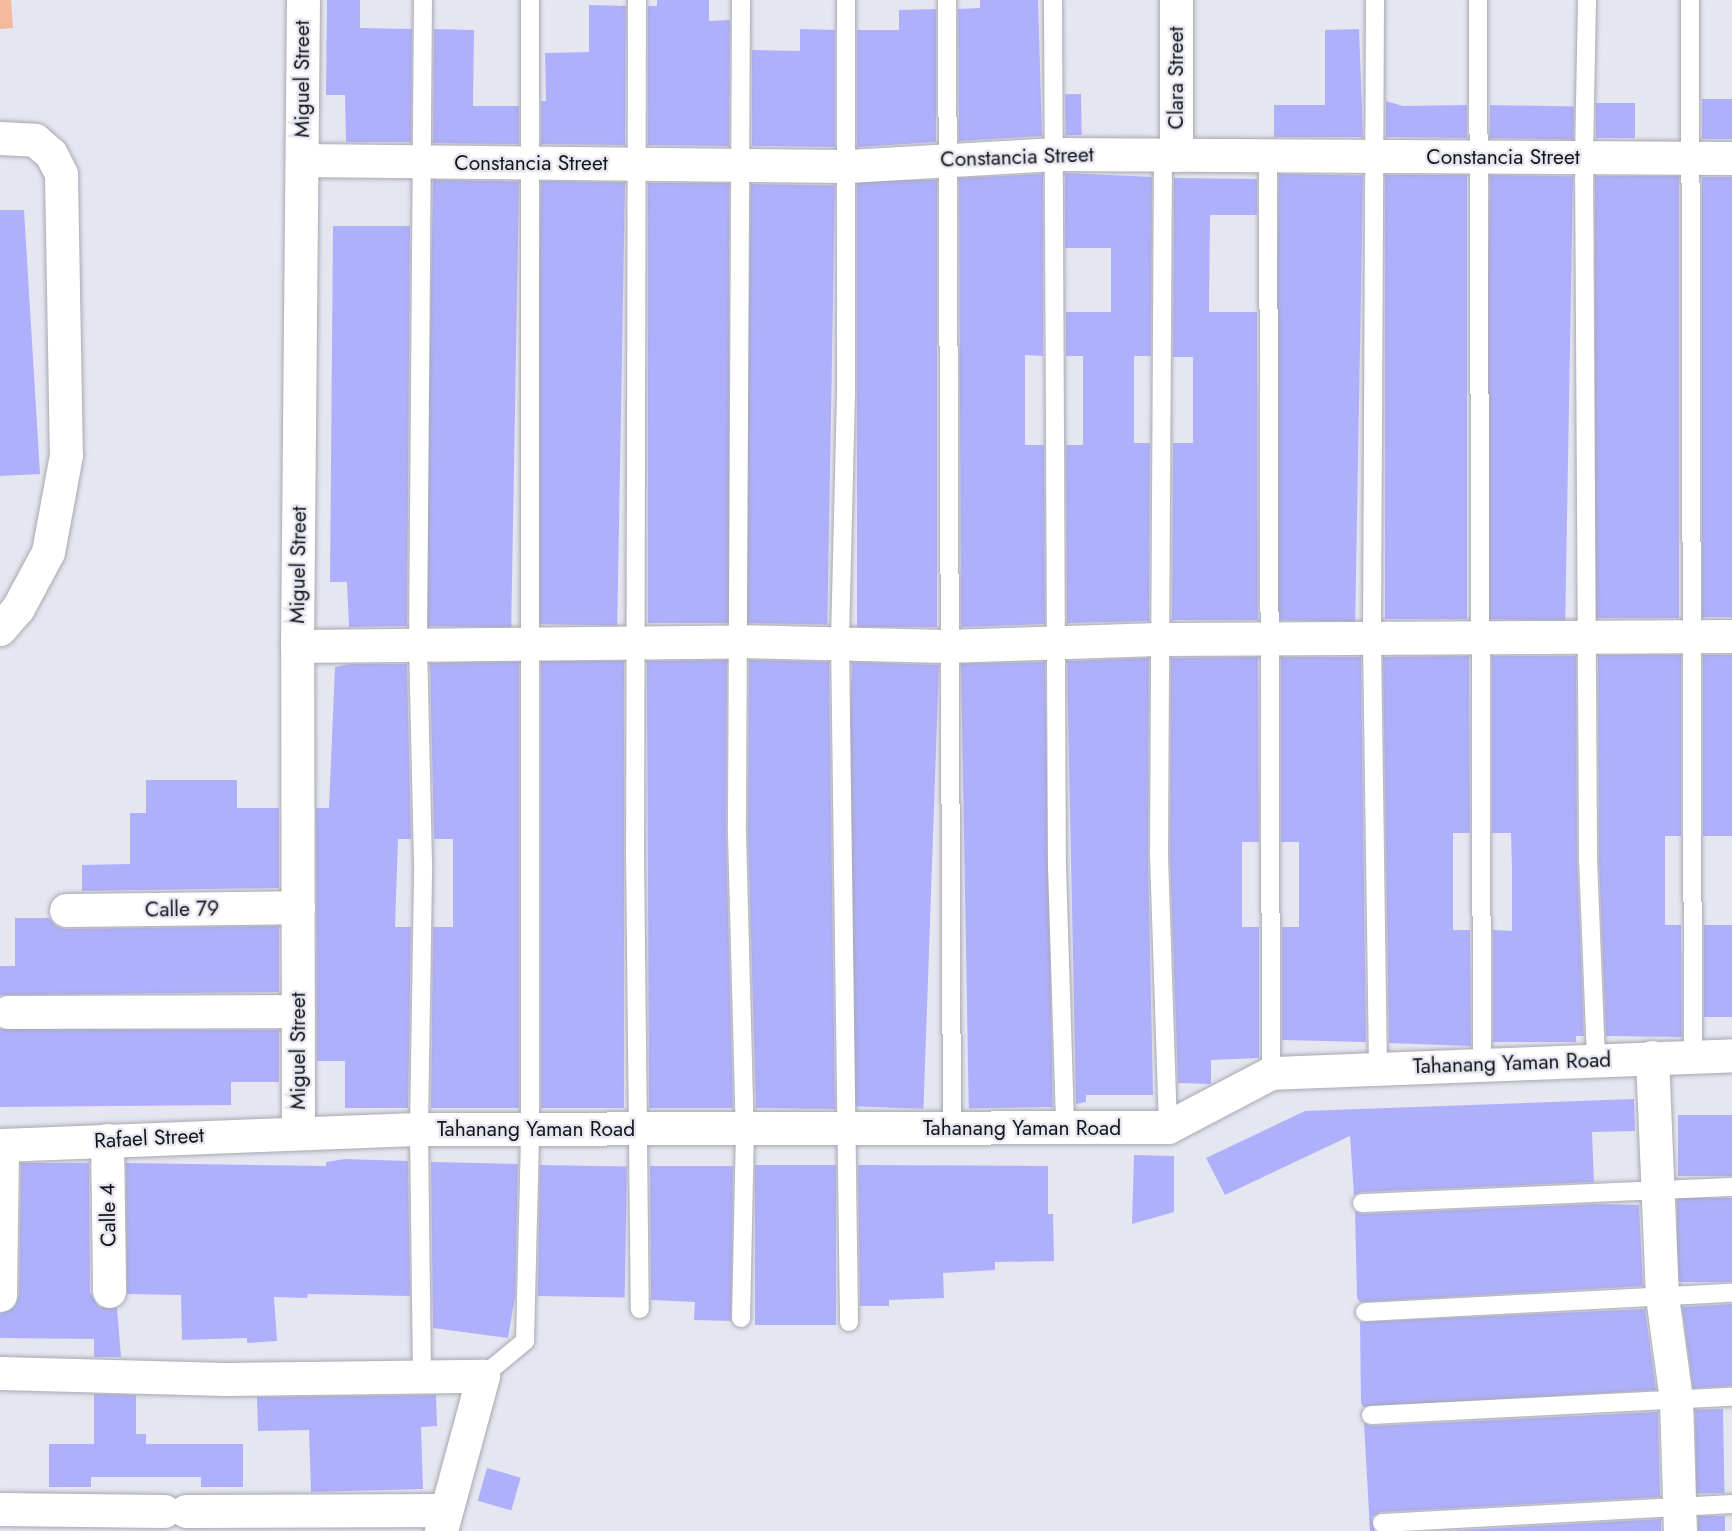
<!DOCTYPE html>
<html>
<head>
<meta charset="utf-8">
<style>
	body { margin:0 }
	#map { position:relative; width:1732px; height:1531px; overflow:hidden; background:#e5e6f0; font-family:Jost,sans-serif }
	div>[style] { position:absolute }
	.green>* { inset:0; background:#f3ba9b }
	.building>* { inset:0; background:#aeb0fc; transform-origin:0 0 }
	.roads { filter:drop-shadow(0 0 2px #a7a8b1) drop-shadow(0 0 2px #a7a8b1) }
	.lane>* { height:18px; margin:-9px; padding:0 9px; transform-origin:9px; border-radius:9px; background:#fff }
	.street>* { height:33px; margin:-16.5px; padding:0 16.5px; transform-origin:16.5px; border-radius:16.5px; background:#fff }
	span { translate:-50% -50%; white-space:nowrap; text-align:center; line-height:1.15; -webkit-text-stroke:4.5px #e5e6f0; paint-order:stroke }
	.street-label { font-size:21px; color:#141518 }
</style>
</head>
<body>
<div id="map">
	<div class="green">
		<div style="clip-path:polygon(0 0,11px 0,13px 28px,0 29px)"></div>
	</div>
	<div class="building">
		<div style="clip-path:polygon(327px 0,360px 0,360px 28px,412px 29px,411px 142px,346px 142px,345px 95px,326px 95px)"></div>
		<div style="clip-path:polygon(657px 0,709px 0,709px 21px,730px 20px,729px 146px,648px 145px,648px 6px,657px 6px)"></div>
		<div style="clip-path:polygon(980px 0,1038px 0,1042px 136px,959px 141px,958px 9px,980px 8px)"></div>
		<div style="clip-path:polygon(589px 5px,626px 6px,625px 145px,541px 144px,541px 101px,546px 101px,545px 53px,589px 52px)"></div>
		<div style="clip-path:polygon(936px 9px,936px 142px,857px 147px,857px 30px,899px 30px,899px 10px)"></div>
		<div style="clip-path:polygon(434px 29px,474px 30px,473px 106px,519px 106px,519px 144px,433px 143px)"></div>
		<div style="clip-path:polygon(800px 29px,835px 30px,835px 147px,752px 146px,752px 50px,800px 51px)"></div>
		<div style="clip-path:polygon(1359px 29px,1363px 137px,1274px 137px,1274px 105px,1325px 105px,1325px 30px)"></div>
		<div style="left:1081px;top:94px;width:41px;height:16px;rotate:89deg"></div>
		<div style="left:1702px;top:99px;width:30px;height:40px"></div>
		<div style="clip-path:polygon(1386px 101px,1403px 106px,1467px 105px,1467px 138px,1386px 137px)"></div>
		<div style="left:1596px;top:103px;width:39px;height:35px"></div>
		<div style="left:1490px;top:105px;width:84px;height:33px;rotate:1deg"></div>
		<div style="clip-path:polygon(1065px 173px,1152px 177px,1151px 356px,1134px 356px,1134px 443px,1150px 443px,1149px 621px,1067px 623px,1066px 445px,1083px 445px,1083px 356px,1066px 356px,1066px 312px,1111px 312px,1111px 248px,1065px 248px)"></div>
		<div style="clip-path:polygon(1043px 174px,1043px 356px,1025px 355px,1025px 445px,1044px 445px,1045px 624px,961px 627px,959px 178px)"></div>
		<div style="left:1279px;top:174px;width:84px;height:446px;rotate:1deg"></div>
		<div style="left:1385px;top:175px;width:82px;height:444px"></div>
		<div style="left:1490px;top:175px;width:83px;height:444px;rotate:1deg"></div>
		<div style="left:1595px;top:176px;width:84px;height:442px"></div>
		<div style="left:1702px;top:177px;width:30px;height:440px"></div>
		<div style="clip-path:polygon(1174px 178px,1257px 179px,1257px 215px,1210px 215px,1209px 312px,1257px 312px,1258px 620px,1172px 620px,1173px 443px,1193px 443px,1193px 357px,1173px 357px)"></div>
		<div style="left:433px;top:180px;width:86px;height:446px;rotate:1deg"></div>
		<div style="left:937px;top:180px;width:447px;height:80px;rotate:90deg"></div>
		<div style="left:541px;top:181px;width:84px;height:443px;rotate:1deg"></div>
		<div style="left:648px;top:183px;width:81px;height:440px"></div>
		<div style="left:751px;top:184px;width:84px;height:439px;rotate:1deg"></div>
		<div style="clip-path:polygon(0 210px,24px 210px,40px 474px,0 476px)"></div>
		<div style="clip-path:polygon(333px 226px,410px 226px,407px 626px,349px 627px,347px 582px,330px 582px)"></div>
		<div style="clip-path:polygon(1598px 655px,1681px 655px,1681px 836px,1665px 836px,1665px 925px,1681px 925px,1682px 1037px,1606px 1036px,1599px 859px)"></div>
		<div style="left:1703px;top:655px;width:29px;height:181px"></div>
		<div style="clip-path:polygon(1469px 656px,1470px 833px,1453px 833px,1453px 930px,1470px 930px,1471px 1046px,1389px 1043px,1383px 657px)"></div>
		<div style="clip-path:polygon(1492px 656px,1576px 656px,1577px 859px,1584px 1036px,1576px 1036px,1576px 1042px,1493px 1042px,1493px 930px,1512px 931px,1512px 870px,1511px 833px,1492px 833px)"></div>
		<div style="clip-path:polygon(1258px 657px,1259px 842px,1242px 842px,1242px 927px,1259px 927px,1259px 1058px,1211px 1060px,1211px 1084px,1178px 1083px,1170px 856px,1171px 658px)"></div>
		<div style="clip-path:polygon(1281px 657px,1361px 657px,1366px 1042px,1282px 1040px,1282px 927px,1299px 927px,1299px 842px,1281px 842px)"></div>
		<div style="clip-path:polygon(1149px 658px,1148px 856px,1153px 1095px,1086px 1095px,1086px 1102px,1076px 1104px,1067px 661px)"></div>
		<div style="clip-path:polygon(727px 660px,726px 833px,733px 1108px,649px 1108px,647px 661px)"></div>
		<div style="clip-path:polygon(749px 660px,829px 662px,835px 1109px,756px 1108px,748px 833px)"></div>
		<div style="left:624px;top:661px;width:447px;height:83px;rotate:90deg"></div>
		<div style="clip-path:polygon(519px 662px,519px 1108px,431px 1108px,433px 927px,453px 927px,453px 839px,434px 839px,430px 663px)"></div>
		<div style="left:852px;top:662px;width:87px;height:444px;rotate:2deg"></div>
		<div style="left:1045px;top:662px;width:445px;height:84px;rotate:89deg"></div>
		<div style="clip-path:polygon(350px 664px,407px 664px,411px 839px,398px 839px,395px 927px,411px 927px,408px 1108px,345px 1108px,345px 1061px,317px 1061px,316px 808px,329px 808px,335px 667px)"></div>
		<div style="clip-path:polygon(146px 780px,237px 780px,237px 808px,279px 808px,279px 888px,82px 891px,82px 865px,130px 864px,130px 813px,146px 813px)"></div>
		<div style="clip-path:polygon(15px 918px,49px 918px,56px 926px,66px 929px,279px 926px,279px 992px,0 995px,0 966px,15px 966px)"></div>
		<div style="left:1704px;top:925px;width:28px;height:92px"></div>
		<div style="clip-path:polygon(0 1029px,279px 1030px,279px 1082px,231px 1082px,231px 1105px,0 1107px)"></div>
		<div style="clip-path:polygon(1634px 1099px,1635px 1131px,1592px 1132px,1594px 1182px,1362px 1192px,1354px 1195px,1350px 1136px,1225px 1195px,1206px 1158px,1305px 1111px)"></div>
		<div style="left:1732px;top:1115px;width:61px;height:54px;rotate:90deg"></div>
		<div style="clip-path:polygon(1134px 1155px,1174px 1156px,1174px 1212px,1132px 1224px)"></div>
		<div style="clip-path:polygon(345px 1159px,408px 1161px,410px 1296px,308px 1294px,307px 1298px,274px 1297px,277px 1341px,247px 1343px,247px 1338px,182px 1340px,181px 1295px,127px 1294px,126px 1163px,326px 1166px,326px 1162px)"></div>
		<div style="clip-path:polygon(431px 1162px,518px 1164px,515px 1297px,508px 1338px,433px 1328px)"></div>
		<div style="clip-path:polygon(21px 1163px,89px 1163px,90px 1292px,99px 1307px,117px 1308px,121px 1357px,94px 1357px,94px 1339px,0 1338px,0 1314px,16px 1305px,19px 1295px)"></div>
		<div style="left:540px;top:1165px;width:87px;height:131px;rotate:1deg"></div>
		<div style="left:755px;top:1165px;width:81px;height:160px"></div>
		<div style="clip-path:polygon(858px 1165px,1048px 1166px,1048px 1214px,1053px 1214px,1054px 1261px,995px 1262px,995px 1270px,943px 1273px,944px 1298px,889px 1300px,889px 1306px,860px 1306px)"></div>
		<div style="clip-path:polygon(650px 1166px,733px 1166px,731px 1321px,694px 1320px,695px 1302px,651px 1300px)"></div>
		<div style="left:1732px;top:1198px;width:84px;height:55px;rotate:90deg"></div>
		<div style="clip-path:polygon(1595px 1204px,1639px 1205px,1643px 1286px,1360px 1302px,1357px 1298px,1355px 1211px,1362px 1214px)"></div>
		<div style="clip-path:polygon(1732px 1304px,1732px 1386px,1693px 1388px,1682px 1307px)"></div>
		<div style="clip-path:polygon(1645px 1309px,1656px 1390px,1363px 1407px,1361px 1403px,1360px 1322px)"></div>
		<div style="clip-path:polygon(94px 1394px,136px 1395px,136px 1434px,146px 1434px,146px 1444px,243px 1444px,243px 1487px,201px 1487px,201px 1477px,91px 1477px,91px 1487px,49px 1487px,49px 1444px,94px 1444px)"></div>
		<div style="clip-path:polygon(436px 1395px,437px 1426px,421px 1427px,423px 1489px,311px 1492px,309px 1430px,258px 1431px,257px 1397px)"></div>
		<div style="left:1723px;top:1409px;width:84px;height:28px;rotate:89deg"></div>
		<div style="clip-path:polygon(1658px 1412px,1660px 1497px,1381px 1512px,1372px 1517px,1375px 1531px,1370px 1531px,1364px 1423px,1372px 1426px)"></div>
		<div style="left:487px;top:1468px;width:35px;height:34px;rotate:16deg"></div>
		<div style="left:1725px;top:1516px;width:15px;height:27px;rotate:90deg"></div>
		<div style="clip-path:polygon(1661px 1519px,1661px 1531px,1442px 1531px)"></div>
	</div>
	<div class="roads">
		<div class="lane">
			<div style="left:637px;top:0;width:852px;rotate:90.13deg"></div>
			<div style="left:635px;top:852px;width:457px;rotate:89.4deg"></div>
			<div style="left:741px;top:0;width:833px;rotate:90.28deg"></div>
			<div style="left:737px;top:833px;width:296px;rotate:88.5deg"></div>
			<div style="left:745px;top:1129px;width:189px;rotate:91.2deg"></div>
			<div style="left:846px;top:0;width:393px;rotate:90deg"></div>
			<div style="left:846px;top:393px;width:249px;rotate:91.4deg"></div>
			<div style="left:840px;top:642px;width:680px;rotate:89.24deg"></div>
			<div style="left:947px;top:0;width:1129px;rotate:89.75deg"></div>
			<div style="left:1053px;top:0;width:867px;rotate:89.74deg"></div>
			<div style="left:1057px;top:867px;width:261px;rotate:88.2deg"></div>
			<div style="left:1375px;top:0;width:640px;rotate:90.27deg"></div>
			<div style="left:1372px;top:640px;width:428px;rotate:89.2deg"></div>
			<div style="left:1478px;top:0;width:1065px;rotate:89.78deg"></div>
			<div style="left:1587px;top:0;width:156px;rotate:91.1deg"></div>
			<div style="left:1584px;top:156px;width:703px;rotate:89.67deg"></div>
			<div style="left:1588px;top:859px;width:201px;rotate:87.7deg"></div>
			<div style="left:1690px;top:0;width:1056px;rotate:89.84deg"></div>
			<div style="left:1163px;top:155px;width:701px;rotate:90.33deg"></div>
			<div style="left:1159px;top:856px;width:271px;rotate:88.1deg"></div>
			<div style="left:1268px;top:156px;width:917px;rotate:89.81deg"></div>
			<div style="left:1362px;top:1203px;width:370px;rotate:-2.5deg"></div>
			<div style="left:1365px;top:1312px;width:367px;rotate:-3deg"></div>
			<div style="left:422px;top:1376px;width:247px;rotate:-90.7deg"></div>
			<div style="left:419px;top:1129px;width:266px;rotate:-89.1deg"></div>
			<div style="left:423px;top:863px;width:216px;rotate:-91.3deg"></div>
			<div style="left:418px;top:647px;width:647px;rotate:-89.56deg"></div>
			<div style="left:483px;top:1376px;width:55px;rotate:-39.8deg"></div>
			<div style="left:525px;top:1341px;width:211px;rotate:-88.6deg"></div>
			<div style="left:530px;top:1130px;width:1130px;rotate:-90deg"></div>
			<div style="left:1371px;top:1415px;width:361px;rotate:-2.9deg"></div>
			<div style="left:1382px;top:1523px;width:351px;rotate:-3.1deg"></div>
		</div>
		<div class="street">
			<div style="left:1176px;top:0;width:155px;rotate:90deg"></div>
			<div style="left:0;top:138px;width:35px;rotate:3deg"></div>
			<div style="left:35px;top:140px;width:21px;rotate:41deg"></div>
			<div style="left:51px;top:154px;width:22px;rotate:63deg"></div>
			<div style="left:61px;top:174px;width:281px;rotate:89deg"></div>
			<div style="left:66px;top:455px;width:99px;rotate:100.5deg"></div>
			<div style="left:48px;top:552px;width:64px;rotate:118.2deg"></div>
			<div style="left:18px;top:608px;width:28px;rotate:131deg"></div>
			<div style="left:302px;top:160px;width:546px;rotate:0.63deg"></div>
			<div style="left:848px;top:166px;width:208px;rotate:-3.3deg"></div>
			<div style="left:1056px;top:154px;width:676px;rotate:0.34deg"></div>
			<div style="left:297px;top:646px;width:441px;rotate:-0.6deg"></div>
			<div style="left:738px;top:641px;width:209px;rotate:1.4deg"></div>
			<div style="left:947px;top:646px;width:211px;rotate:-1.9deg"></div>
			<div style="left:1158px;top:639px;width:574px;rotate:-0.3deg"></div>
			<div style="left:66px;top:910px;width:232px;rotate:-0.7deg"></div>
			<div style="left:8px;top:1012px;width:290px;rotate:-0.2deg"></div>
			<div style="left:1652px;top:1057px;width:239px;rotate:87.6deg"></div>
			<div style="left:1662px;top:1296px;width:104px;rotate:82.3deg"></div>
			<div style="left:1676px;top:1399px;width:132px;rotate:88.3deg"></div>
			<div style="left:298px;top:1131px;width:485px;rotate:-90.1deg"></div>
			<div style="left:297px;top:646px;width:646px;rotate:-89.47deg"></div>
			<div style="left:107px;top:1140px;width:151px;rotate:89.2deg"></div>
			<div style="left:0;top:1145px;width:419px;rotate:-2.2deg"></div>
			<div style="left:419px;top:1129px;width:749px;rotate:-0.15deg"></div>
			<div style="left:1168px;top:1127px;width:116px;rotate:-27.7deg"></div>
			<div style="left:1271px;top:1073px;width:461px;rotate:-2.2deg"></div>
			<div style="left:0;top:1295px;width:150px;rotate:-89.2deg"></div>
			<div style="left:0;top:1373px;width:225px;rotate:1.5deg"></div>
			<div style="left:225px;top:1379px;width:258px;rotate:-0.7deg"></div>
			<div style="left:483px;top:1376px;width:161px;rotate:105.2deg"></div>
			<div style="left:0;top:1509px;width:164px;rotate:0.7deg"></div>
			<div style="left:186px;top:1511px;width:260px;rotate:-0.2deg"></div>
		</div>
	</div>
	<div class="street-label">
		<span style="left:1176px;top:78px;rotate:-90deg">Clara Street</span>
		<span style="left:302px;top:79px;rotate:-90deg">Miguel Street</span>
		<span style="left:1017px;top:157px;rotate:-2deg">Constancia Street</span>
		<span style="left:1503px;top:157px">Constancia Street</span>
		<span style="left:531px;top:163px">Constancia Street</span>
		<span style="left:298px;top:565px;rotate:-89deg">Miguel Street</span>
		<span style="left:182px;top:909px;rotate:-1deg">Calle 79</span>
		<span style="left:298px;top:1051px;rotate:-90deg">Miguel Street</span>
		<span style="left:1512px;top:1063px;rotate:-2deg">Tahanang Yaman Road</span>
		<span style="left:1022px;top:1128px">Tahanang Yaman Road</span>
		<span style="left:536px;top:1129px">Tahanang Yaman Road</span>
		<span style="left:149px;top:1138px;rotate:-3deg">Rafael Street</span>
		<span style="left:108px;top:1215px;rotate:-91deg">Calle 4</span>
	</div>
</div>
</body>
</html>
